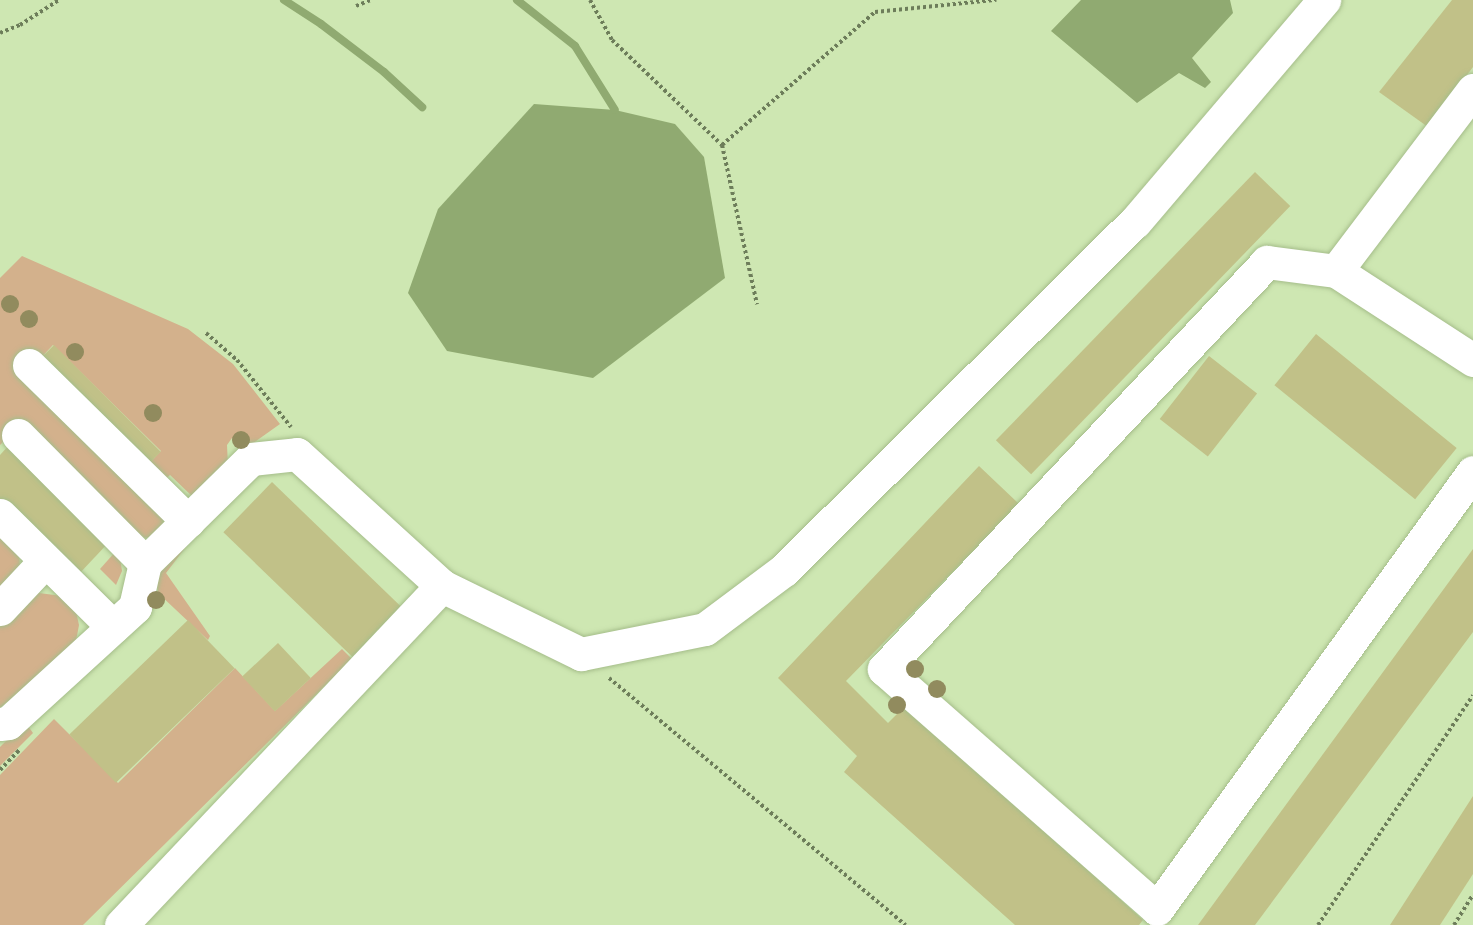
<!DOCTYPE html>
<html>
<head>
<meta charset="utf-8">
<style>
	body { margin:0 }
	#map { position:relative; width:1473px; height:925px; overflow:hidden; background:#cee7b2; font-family:"DM Sans",sans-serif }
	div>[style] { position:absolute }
	.green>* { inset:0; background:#d3b18c }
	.water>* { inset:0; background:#90aa71 }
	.stream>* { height:8px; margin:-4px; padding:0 4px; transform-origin:4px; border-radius:4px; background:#90aa71 }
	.building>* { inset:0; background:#c1c188; transform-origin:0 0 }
	.path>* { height:4px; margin-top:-2px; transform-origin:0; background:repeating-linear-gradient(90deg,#6d7d5a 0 3px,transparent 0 6px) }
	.roads { filter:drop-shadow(0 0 2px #a5bd8a) drop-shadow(0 0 2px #a5bd8a) }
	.minor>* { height:33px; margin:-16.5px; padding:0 16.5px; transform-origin:16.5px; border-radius:16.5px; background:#fff }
	.trees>* { width:18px; height:18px; margin:-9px; border-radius:50%; background:#918b5e }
	span { translate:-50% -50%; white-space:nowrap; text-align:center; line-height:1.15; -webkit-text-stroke:4.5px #cee7b2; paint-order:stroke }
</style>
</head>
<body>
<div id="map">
	<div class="green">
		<div style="clip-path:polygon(22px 256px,188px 329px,233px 364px,280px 424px,245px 449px,232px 438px,227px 445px,228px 466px,194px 498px,170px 475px,160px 484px,144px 469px,161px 451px,53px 345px,37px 362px,169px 522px,154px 537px,140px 538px,18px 427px,0 445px,0 278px)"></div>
		<div style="clip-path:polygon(0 525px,19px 550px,20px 567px,0 594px)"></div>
		<div style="clip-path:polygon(195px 535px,166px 573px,210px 636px,208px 640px,158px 593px,155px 569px)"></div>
		<div style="clip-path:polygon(116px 551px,120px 558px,122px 571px,116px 585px,100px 569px)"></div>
		<div style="clip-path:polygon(39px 593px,62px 596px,75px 607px,79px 625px,75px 646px,0 708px,0 627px,32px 595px)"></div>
		<div style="clip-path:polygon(342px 649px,352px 659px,83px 925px,0 925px,0 775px,54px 719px,118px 783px,235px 668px,275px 711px)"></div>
		<div style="clip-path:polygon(25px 722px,33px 733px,0 766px,0 747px)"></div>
	</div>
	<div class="water">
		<div style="clip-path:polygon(1081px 0,1230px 0,1233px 13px,1192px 58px,1211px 82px,1205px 88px,1179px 73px,1137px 103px,1051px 31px)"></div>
		<div style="clip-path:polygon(534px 104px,615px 110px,675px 124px,704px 157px,725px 278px,593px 378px,447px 351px,408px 293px,438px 209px)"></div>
	</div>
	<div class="stream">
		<div style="left:284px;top:0;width:44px;rotate:33deg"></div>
		<div style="left:321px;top:24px;width:79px;rotate:37.3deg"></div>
		<div style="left:384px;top:72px;width:52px;rotate:42.6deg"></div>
		<div style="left:517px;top:0;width:74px;rotate:38.4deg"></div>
		<div style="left:575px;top:46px;width:75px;rotate:58deg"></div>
	</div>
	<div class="building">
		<div style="clip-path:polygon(1452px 0,1473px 0,1473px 67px,1428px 127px,1379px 92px)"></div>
		<div style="left:1255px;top:172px;width:49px;height:373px;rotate:44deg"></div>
		<div style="left:1316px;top:334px;width:181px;height:66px;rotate:39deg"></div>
		<div style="left:54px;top:345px;width:151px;height:24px;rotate:45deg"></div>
		<div style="left:1209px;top:356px;width:61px;height:80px;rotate:38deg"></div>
		<div style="clip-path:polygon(10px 444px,111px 540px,78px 575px,0 501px,0 455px)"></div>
		<div style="clip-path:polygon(979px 466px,1019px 504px,846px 681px,888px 723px,906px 705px,1143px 920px,1139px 925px,1015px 925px,844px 772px,857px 756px,778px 678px)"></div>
		<div style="left:272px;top:482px;width:185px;height:70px;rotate:44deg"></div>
		<div style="clip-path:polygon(1473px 549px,1473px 632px,1255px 925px,1198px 925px)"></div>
		<div style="left:188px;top:620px;width:67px;height:165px;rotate:46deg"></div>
		<div style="left:278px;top:643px;width:48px;height:49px;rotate:47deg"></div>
		<div style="clip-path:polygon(1473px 796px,1473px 874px,1440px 925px,1390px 925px)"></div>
	</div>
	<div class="path">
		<div style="left:590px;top:0;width:46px;rotate:61.2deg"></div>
		<div style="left:612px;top:40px;width:152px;rotate:43.7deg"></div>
		<div style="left:722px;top:145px;width:203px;rotate:-41deg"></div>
		<div style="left:875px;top:12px;width:122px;rotate:-5.7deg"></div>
		<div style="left:356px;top:6px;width:16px;rotate:-22deg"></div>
		<div style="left:0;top:33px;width:22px;rotate:-22deg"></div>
		<div style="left:20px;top:25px;width:46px;rotate:-32.7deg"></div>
		<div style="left:722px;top:145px;width:163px;rotate:77.6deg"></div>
		<div style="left:206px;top:333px;width:41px;rotate:41.1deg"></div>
		<div style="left:237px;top:360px;width:86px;rotate:51.1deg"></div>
		<div style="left:609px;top:678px;width:386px;rotate:39.8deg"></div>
		<div style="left:0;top:770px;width:29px;rotate:-46deg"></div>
		<div style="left:1318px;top:925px;width:277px;rotate:-56deg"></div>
		<div style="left:1454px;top:925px;width:36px;rotate:-58deg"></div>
	</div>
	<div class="roads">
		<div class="minor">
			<div style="left:1336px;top:271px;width:227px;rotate:-52.9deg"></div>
			<div style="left:1473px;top:360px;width:163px;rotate:-147deg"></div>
			<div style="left:1336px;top:271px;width:70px;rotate:-172.6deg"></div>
			<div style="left:1267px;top:262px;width:559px;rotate:133.26deg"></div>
			<div style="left:884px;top:669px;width:363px;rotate:41.3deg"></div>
			<div style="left:1157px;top:909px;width:539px;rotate:-54.13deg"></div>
			<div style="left:29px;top:365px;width:223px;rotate:44.5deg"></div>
			<div style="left:18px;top:435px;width:180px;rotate:45.2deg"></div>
			<div style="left:0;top:515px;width:159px;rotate:44.7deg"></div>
			<div style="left:0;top:609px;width:66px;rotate:-46.8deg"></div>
			<div style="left:0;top:724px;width:8px;rotate:-7deg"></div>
			<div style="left:8px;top:723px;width:172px;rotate:-42.4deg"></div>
			<div style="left:135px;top:607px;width:45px;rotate:-77.2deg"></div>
			<div style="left:145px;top:563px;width:148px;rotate:-44.5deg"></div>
			<div style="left:251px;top:459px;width:46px;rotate:-6.2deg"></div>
			<div style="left:297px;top:454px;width:196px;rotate:42.3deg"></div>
			<div style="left:442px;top:586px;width:155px;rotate:26.1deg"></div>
			<div style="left:581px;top:654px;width:126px;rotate:-11.4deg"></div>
			<div style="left:705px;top:629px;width:99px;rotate:-36.8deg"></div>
			<div style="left:784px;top:570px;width:494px;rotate:-44.8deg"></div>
			<div style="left:1135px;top:222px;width:292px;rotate:-49.6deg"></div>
			<div style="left:121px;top:925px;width:467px;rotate:-46.6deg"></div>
		</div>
	</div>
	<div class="trees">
		<div style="left:10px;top:304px"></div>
		<div style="left:29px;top:319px"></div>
		<div style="left:75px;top:352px"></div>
		<div style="left:153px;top:413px"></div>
		<div style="left:241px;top:440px"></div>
		<div style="left:156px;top:600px"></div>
		<div style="left:915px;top:669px"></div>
		<div style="left:937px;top:689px"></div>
		<div style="left:897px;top:705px"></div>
	</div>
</div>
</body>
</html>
